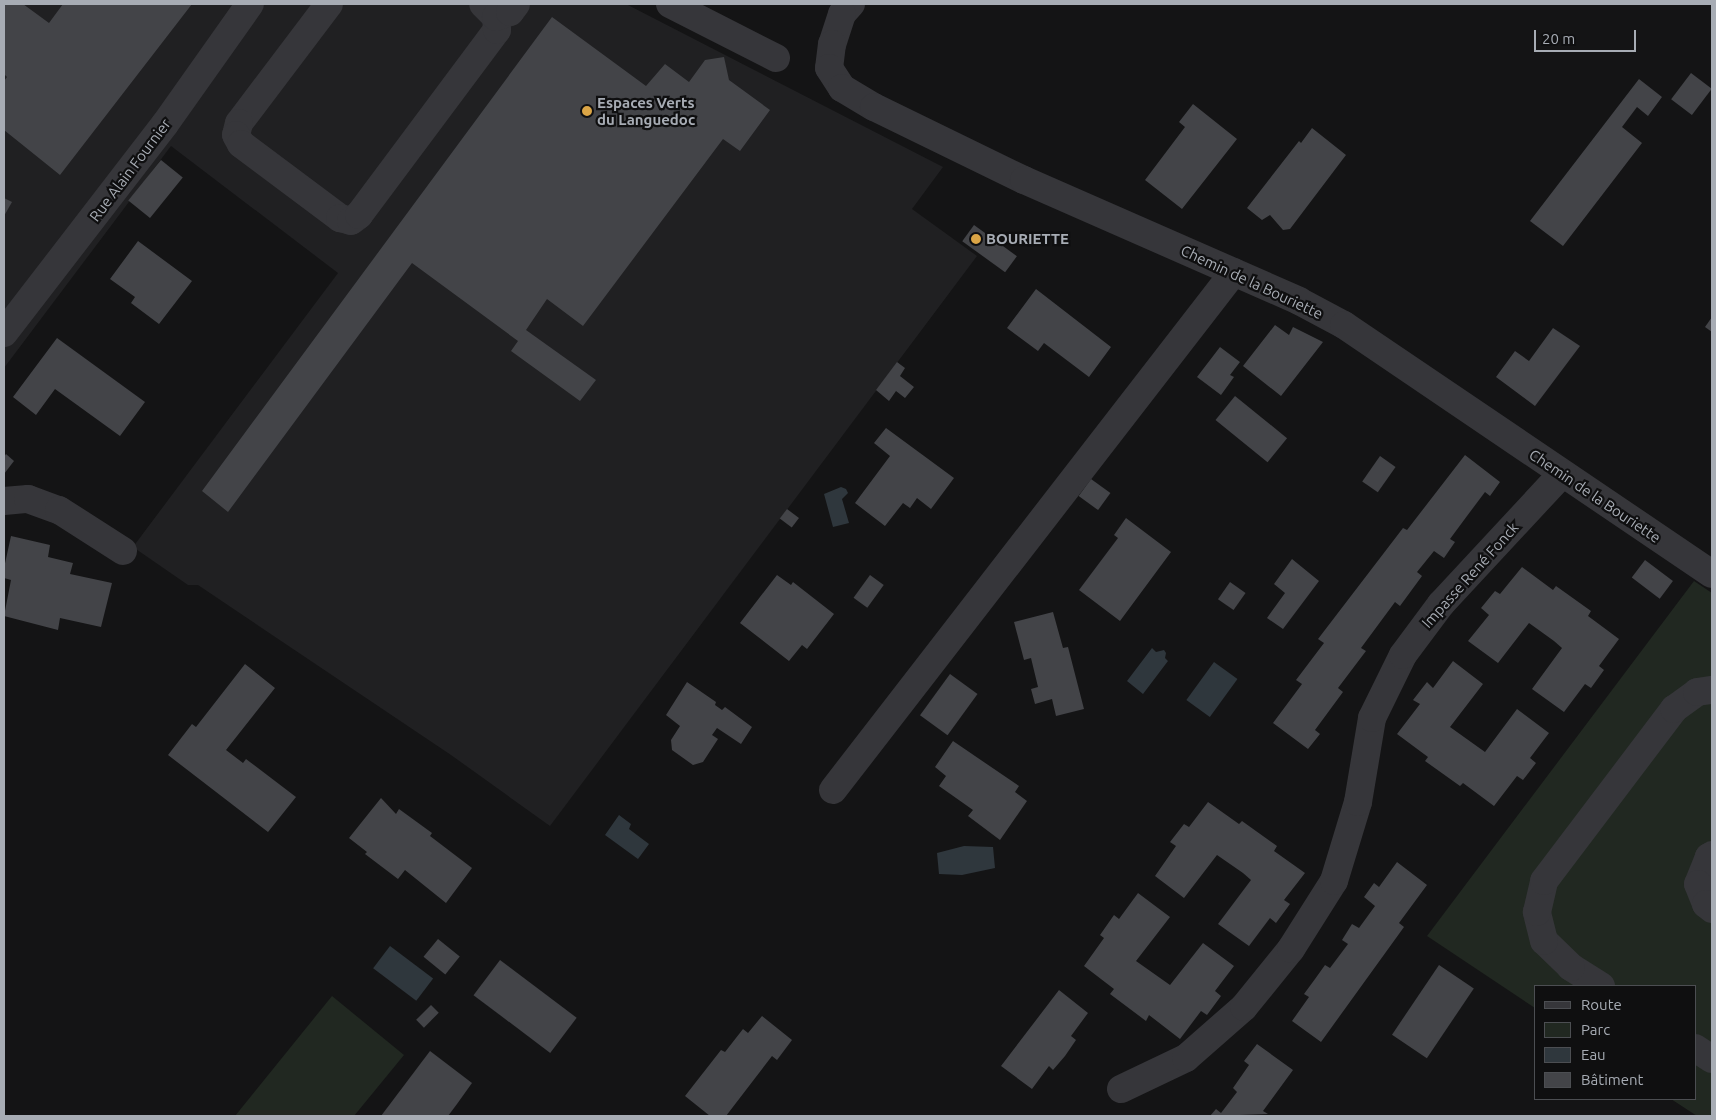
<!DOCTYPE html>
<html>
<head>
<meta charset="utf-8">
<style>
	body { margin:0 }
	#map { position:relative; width:1716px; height:1120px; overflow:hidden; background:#141415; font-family:Ubuntu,sans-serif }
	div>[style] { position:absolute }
	.built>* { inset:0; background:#202022 }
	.green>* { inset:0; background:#212821 }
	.water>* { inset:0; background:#2f373d; transform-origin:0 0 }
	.building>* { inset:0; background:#434448; transform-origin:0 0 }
	.minor>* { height:28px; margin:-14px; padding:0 14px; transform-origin:14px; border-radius:14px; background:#36363a }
	.dots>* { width:14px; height:14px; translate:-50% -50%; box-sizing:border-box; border:2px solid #0f0f10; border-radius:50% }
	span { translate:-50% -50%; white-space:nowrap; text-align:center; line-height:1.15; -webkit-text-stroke:4.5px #0f0f10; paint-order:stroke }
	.poi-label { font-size:15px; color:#a7acb4; font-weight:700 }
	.left { translate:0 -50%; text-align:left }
	.street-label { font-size:15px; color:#a7acb4 }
	.frame { position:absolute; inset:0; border:5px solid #a7acb4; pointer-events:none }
	.legend { position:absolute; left:1534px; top:985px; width:162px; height:115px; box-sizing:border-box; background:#0f0f10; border:1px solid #4c4e52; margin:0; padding:6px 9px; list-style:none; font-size:15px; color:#a7acb4 }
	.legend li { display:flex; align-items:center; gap:10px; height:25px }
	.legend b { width:25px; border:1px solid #4c4e52 }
	.scale { position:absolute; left:1534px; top:30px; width:102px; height:22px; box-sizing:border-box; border:2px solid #a7acb4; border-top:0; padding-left:6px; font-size:15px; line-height:18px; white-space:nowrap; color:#a7acb4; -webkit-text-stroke:4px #0f0f10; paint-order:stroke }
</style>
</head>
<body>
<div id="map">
	<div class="built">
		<div style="clip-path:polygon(4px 4px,626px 4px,943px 167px,912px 209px,977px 256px,550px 826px,451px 755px,198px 585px,188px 585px,133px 547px,338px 273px,171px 146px,4px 368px)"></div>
	</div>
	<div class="green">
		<div style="clip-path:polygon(1694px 581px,1712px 593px,1712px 1116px,1697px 1116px,1671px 1099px,1695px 1099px,1695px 986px,1535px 986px,1535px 1008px,1427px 936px)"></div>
		<div style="clip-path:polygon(332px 996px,404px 1055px,354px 1116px,235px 1116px)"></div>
	</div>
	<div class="water">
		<div style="clip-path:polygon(841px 487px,846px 489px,848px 493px,842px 499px,849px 523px,833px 527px,824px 494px)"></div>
		<div style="clip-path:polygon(1152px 648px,1156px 652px,1164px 650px,1166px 653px,1165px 658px,1168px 661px,1143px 694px,1127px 681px)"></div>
		<div style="left:1214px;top:662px;width:29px;height:47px;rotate:36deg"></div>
		<div style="clip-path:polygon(619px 815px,631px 824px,629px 829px,649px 844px,638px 859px,605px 835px)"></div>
		<div style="clip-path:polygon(964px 846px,993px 847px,995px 868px,962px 875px,939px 874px,937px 853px)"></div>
		<div style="left:390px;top:946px;width:54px;height:28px;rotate:37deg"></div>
	</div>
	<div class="building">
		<div style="clip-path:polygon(4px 4px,23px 4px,49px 23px,63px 4px,192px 4px,60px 175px,4px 130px,4px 81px,7px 77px,4px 74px)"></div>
		<div style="clip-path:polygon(552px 17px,646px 86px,665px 64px,689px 82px,705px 60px,724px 57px,729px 80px,770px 110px,740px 151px,723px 139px,583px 326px,547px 299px,526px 330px,596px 380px,580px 401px,511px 351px,518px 341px,412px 263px,228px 512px,202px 491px)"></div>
		<div style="left:1691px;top:73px;width:26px;height:33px;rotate:37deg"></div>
		<div style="clip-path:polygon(1639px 79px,1662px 97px,1648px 116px,1637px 107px,1622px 127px,1642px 143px,1563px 246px,1530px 221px)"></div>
		<div style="clip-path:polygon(1193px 104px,1237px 139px,1182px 209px,1145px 180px,1185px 127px,1179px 122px)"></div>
		<div style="clip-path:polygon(1312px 128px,1346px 155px,1290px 229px,1283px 230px,1270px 215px,1262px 220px,1247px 208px,1299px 141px,1301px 143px)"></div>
		<div style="left:161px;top:160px;width:28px;height:52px;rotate:39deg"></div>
		<div style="clip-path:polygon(4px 198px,12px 202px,4px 216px)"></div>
		<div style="left:974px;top:225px;width:53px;height:20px;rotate:36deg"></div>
		<div style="clip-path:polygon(138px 241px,192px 281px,159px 324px,131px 303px,135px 297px,110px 279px)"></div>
		<div style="clip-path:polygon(1036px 289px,1111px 347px,1089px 377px,1044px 343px,1038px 351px,1007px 328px)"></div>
		<div style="clip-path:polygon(1712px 317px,1712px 332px,1705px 327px)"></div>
		<div style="clip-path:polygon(1275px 325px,1289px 335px,1293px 327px,1323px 342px,1281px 396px,1243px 366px)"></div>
		<div style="clip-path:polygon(1553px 328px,1580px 346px,1535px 406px,1496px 377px,1515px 351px,1529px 361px)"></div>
		<div style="clip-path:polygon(57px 338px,145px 402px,120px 436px,55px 389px,36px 415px,13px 397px)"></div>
		<div style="clip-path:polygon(1220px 347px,1240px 362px,1230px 375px,1234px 377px,1221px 395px,1197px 377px)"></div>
		<div style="clip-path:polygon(897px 362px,905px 368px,900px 376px,914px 387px,905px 398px,896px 391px,889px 401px,876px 390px)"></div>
		<div style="left:1235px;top:396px;width:67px;height:31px;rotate:39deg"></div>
		<div style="clip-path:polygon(886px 428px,954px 478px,931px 509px,917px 498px,910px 508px,903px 503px,885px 526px,855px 503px,890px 456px,874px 443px)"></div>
		<div style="clip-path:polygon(6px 454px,14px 461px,4px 474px,4px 457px)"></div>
		<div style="clip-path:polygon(1465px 455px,1500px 482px,1490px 496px,1485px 492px,1467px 516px,1450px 539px,1455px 542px,1444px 558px,1434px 551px,1417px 572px,1422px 576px,1400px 606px,1395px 602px,1361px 648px,1366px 651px,1338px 688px,1343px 692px,1315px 730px,1320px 734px,1308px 749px,1273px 723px,1302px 684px,1296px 680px,1324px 643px,1318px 639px,1403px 528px,1407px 530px)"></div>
		<div style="left:1380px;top:456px;width:19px;height:31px;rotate:35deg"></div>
		<div style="left:1091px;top:479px;width:24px;height:21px;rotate:36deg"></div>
		<div style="left:787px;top:509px;width:15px;height:12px;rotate:37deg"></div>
		<div style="clip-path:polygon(1126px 518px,1171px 552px,1120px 621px,1079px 590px,1118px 538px,1114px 535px)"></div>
		<div style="clip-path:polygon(11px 536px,50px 545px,48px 557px,73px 563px,70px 574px,112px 583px,101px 627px,60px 618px,58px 630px,4px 616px,11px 580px,4px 578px,4px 568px)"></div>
		<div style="clip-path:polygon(1292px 559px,1319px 581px,1283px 629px,1267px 618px,1285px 593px,1274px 584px)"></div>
		<div style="left:1645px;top:560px;width:35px;height:22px;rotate:37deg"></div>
		<div style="clip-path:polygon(1522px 567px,1553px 590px,1556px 586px,1591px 611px,1588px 616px,1619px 639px,1599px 666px,1604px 670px,1591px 688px,1585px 684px,1564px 712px,1532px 689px,1562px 648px,1554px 641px,1529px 623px,1498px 663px,1468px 641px,1489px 615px,1481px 608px,1495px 591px,1500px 594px)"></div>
		<div style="clip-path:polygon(777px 575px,791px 585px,793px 582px,834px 614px,807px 649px,802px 645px,789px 661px,740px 623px)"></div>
		<div style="left:870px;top:575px;width:17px;height:28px;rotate:36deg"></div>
		<div style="left:1230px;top:582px;width:19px;height:21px;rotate:35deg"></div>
		<div style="clip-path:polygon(1053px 612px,1063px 648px,1068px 647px,1084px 709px,1056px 716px,1052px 699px,1035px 704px,1031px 689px,1038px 687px,1031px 658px,1024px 660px,1014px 622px)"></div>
		<div style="clip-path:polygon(1453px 661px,1483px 684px,1450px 727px,1485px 752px,1517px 709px,1549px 733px,1530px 758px,1536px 763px,1523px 780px,1517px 776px,1494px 806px,1463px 783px,1460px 786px,1425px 761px,1428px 757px,1397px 734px,1420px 704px,1413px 700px,1427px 682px,1433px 688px)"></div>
		<div style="clip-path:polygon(245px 664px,275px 688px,226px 750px,243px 763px,246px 759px,296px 797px,268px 832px,168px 755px,192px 724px,196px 727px)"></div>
		<div style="left:950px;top:674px;width:34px;height:51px;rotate:36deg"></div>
		<div style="clip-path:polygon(687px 682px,716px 702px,715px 705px,722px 710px,725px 707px,752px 727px,741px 744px,717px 728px,712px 735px,718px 739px,703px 762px,693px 765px,672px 750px,671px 740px,680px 726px,666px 715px)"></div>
		<div style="clip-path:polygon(953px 741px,1019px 786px,1015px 792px,1027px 801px,1000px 840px,968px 816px,973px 810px,939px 786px,946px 776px,935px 767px)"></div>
		<div style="clip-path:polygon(381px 798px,396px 814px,399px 809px,432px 833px,430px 836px,472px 868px,446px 903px,405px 870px,398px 879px,365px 854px,367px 852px,349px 838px)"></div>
		<div style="clip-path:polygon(1208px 802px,1239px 824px,1242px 821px,1277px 846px,1274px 851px,1305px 873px,1284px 900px,1290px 904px,1276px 923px,1270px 918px,1249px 946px,1218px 924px,1251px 880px,1243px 873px,1217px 855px,1184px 898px,1155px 876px,1176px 846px,1170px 842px,1184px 824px,1189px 827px)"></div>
		<div style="clip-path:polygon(1397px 862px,1427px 885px,1399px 923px,1404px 927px,1321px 1042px,1292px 1021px,1309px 997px,1304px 994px,1315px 979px,1325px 965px,1330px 968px,1348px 944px,1342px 940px,1352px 924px,1359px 928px,1375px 906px,1364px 897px,1374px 883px,1379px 887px)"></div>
		<div style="clip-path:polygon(1138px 893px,1170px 917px,1136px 961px,1170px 985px,1203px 943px,1234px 966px,1215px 991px,1221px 996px,1207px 1015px,1201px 1011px,1180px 1039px,1149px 1015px,1146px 1021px,1110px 994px,1114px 989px,1084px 966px,1104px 938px,1100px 935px,1114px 915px,1119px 919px)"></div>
		<div style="left:438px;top:939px;width:28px;height:23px;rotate:39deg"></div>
		<div style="left:500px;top:960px;width:96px;height:44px;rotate:37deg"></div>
		<div style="left:1439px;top:965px;width:42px;height:84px;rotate:34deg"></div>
		<div style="clip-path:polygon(1059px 990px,1088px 1013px,1071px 1036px,1076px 1040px,1065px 1056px,1053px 1070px,1049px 1066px,1032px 1089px,1001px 1066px)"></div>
		<div style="left:431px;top:1005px;width:11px;height:21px;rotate:45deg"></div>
		<div style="clip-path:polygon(762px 1016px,792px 1040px,777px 1060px,772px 1056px,726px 1116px,710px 1116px,685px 1096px,721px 1050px,725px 1052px,743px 1029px,748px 1033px)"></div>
		<div style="clip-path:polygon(1257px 1044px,1293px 1070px,1263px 1111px,1268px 1114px,1210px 1116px,1216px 1109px,1221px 1113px,1237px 1092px,1233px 1088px,1249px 1065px,1244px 1061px)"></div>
		<div style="clip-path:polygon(430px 1051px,472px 1083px,457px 1104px,448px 1116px,381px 1116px)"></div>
	</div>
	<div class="minor">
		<div style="left:329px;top:4px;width:149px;rotate:127.1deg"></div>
		<div style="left:239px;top:123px;width:12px;rotate:104deg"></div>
		<div style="left:236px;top:135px;width:10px;rotate:61deg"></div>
		<div style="left:241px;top:144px;width:124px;rotate:36.8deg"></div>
		<div style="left:340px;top:218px;width:11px;rotate:15deg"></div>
		<div style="left:351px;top:221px;width:10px;rotate:-37deg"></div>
		<div style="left:359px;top:215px;width:231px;rotate:-53.3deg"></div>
		<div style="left:497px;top:30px;width:13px;rotate:-94deg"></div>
		<div style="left:496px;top:17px;width:18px;rotate:-135deg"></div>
		<div style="left:670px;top:4px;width:119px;rotate:27deg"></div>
		<div style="left:851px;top:4px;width:13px;rotate:132deg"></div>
		<div style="left:842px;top:14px;width:32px;rotate:108deg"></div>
		<div style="left:832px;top:44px;width:24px;rotate:97deg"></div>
		<div style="left:829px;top:68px;width:24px;rotate:57deg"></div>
		<div style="left:842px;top:88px;width:37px;rotate:31deg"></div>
		<div style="left:874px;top:107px;width:167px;rotate:26deg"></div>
		<div style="left:1024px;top:180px;width:300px;rotate:23.7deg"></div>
		<div style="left:1299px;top:301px;width:51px;rotate:28.1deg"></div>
		<div style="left:1344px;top:325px;width:444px;rotate:34.1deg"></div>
		<div style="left:496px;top:17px;width:15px;rotate:-20deg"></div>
		<div style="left:510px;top:12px;width:10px;rotate:-53deg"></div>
		<div style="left:4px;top:333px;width:264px;rotate:-52.4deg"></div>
		<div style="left:165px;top:124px;width:147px;rotate:-54.7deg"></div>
		<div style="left:4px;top:501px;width:24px;rotate:-5deg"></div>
		<div style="left:28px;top:499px;width:33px;rotate:20deg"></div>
		<div style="left:59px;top:510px;width:76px;rotate:32.6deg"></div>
		<div style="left:833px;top:790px;width:655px;rotate:-52.26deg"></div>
		<div style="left:1712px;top:855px;width:4px;rotate:146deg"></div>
		<div style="left:1709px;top:857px;width:29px;rotate:112deg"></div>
		<div style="left:1698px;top:884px;width:22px;rotate:68deg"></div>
		<div style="left:1706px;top:904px;width:8px;rotate:40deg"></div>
		<div style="left:1601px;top:986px;width:36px;rotate:-148deg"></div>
		<div style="left:1571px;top:967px;width:37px;rotate:-136deg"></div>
		<div style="left:1544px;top:941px;width:30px;rotate:-104deg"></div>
		<div style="left:1537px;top:912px;width:32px;rotate:-77deg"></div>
		<div style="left:1544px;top:881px;width:216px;rotate:-52.9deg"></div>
		<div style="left:1674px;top:709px;width:29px;rotate:-36deg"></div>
		<div style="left:1697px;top:692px;width:15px;rotate:-8deg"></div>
		<div style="left:1695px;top:1048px;width:20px;rotate:33deg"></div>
		<div style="left:1121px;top:1089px;width:72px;rotate:-25.5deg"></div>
		<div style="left:1186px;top:1058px;width:77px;rotate:-41.3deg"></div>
		<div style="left:1244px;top:1007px;width:75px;rotate:-51deg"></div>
		<div style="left:1291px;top:949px;width:80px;rotate:-57.7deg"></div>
		<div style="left:1334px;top:881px;width:83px;rotate:-73.1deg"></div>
		<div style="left:1358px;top:802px;width:85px;rotate:-80.5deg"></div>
		<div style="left:1372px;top:718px;width:70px;rotate:-63.8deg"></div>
		<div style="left:1403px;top:655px;width:64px;rotate:-53.3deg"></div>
		<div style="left:1441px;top:604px;width:178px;rotate:-47.1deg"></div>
	</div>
	<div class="dots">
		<div style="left:587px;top:111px;background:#dba546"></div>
		<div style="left:976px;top:239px;background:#dba546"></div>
	</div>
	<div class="poi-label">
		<span class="left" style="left:597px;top:111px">Espaces Verts<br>du Languedoc</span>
		<span class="left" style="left:986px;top:239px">BOURIETTE</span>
	</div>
	<div class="street-label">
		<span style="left:130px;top:170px;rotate:-53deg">Rue Alain Fournier</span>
		<span style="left:1252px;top:282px;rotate:25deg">Chemin de la Bouriette</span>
		<span style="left:1595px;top:496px;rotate:34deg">Chemin de la Bouriette</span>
		<span style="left:1470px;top:575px;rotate:-48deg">Impasse René Fonck</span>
	</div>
	<div class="frame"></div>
	<ul class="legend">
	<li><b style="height:6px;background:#36363a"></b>Route</li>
	<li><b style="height:14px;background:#212821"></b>Parc</li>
	<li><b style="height:14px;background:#2f373d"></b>Eau</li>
	<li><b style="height:14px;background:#434448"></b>Bâtiment</li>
	</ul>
	<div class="scale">20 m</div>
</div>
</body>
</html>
